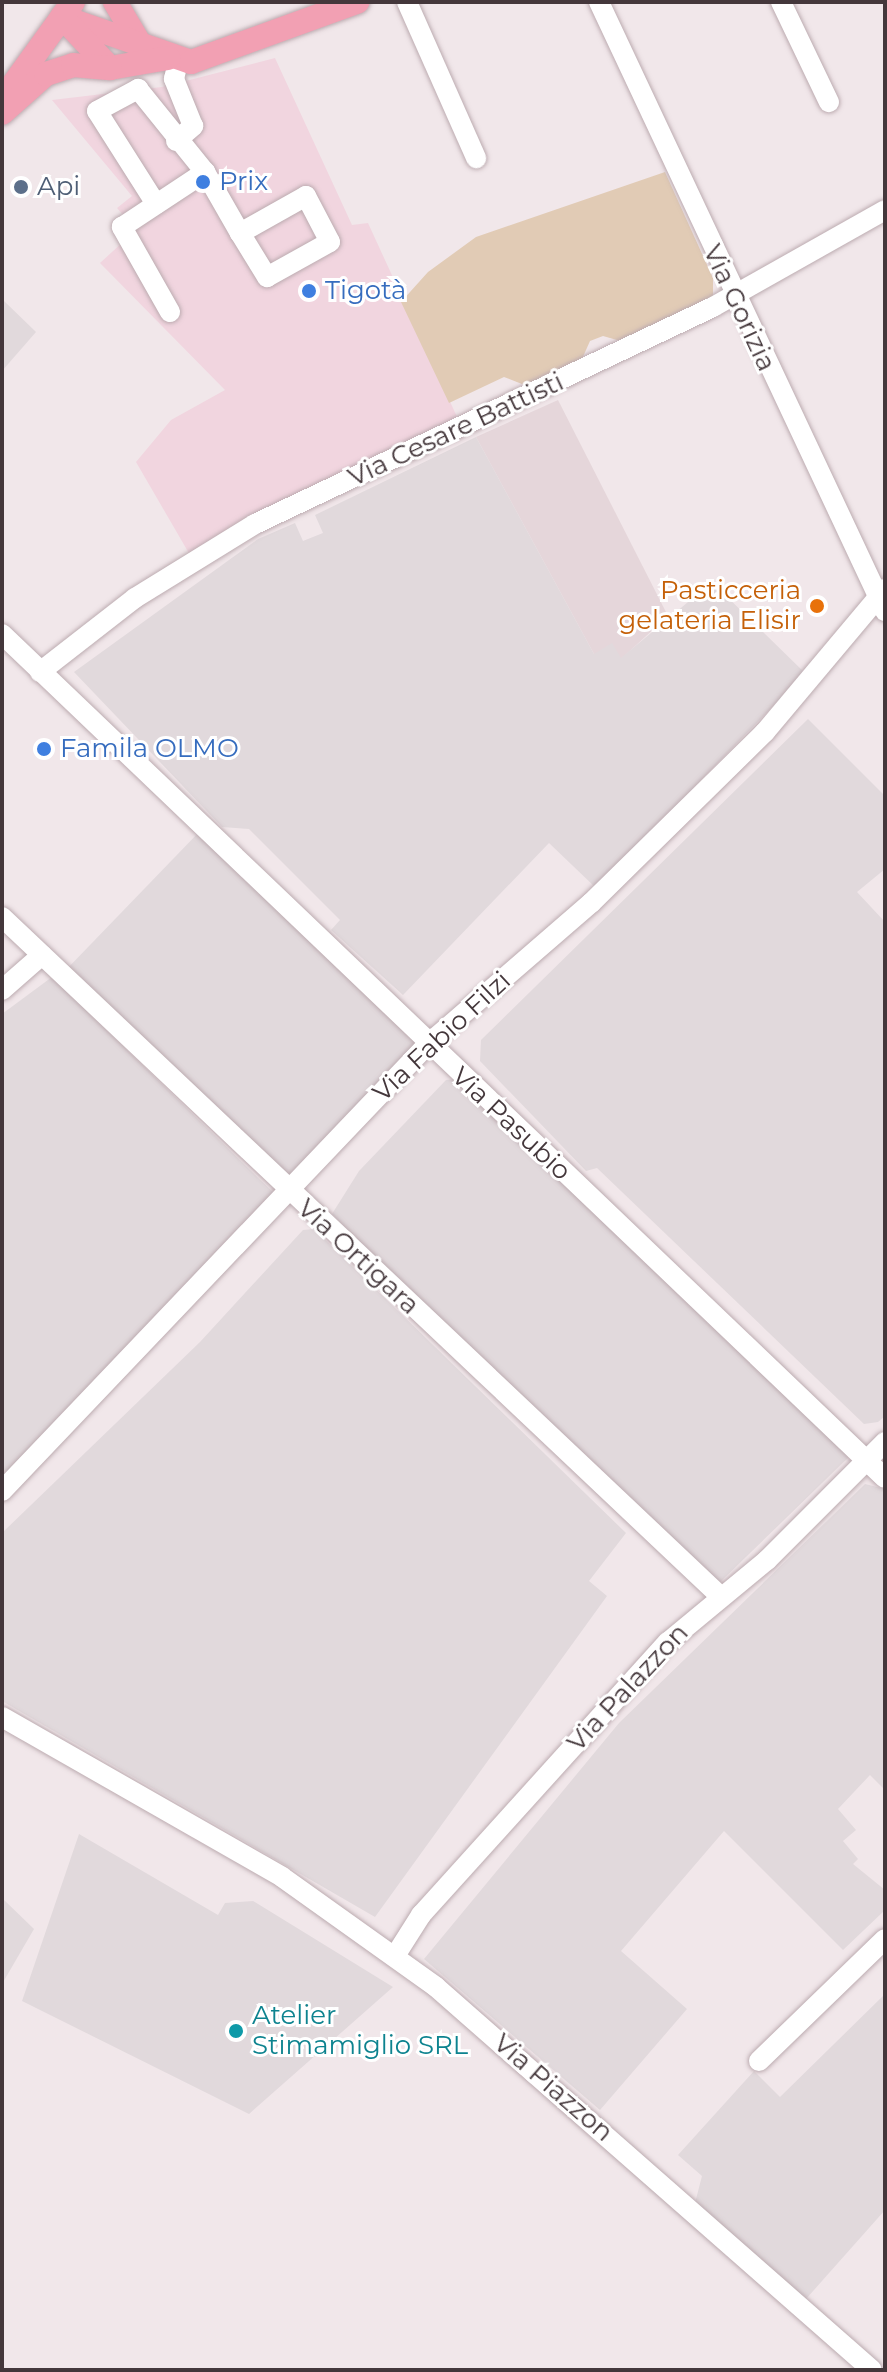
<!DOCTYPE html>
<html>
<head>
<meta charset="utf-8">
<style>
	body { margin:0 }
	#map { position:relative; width:887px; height:2372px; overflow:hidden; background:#f1e7ea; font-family:Montserrat,sans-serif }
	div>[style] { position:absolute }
	.residential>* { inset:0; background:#e5d6da }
	.commercial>* { inset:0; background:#f1d5df }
	.industrial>* { inset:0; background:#e1d9dc; transform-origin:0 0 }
	.green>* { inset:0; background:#e1cbb5 }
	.roads { filter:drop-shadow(0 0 2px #bcabb0) drop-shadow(0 0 2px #bcabb0) }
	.minor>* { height:20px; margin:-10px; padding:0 10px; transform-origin:10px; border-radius:10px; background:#fff }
	.major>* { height:24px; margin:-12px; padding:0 12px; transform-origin:12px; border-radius:12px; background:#f2a0b3 }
	.dots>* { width:22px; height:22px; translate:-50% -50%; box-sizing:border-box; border:4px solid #fff; border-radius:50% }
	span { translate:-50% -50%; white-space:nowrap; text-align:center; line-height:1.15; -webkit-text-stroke:6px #fff; paint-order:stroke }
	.shop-label { font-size:26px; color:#366cbe }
	.left { translate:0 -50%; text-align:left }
	.service-label { font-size:26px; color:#4e5e75 }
	.street-label { font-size:26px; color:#44373b }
	.food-label { font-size:26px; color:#c56008 }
	.right { translate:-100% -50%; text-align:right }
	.culture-label { font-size:26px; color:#0d838f }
	.frame { position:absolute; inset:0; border:4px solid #44373b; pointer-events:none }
</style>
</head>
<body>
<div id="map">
	<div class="residential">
		<div style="clip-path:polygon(558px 400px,668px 616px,621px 659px,594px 654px,476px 437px)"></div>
	</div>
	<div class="commercial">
		<div style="clip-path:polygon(275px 58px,352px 225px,368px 223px,458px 419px,190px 555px,136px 462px,171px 420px,225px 390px,100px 263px,136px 230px,117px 208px,132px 196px,52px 100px,162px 87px)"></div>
	</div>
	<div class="industrial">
		<div style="clip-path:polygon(2px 299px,36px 332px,2px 371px)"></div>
		<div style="clip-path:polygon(476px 437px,594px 654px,612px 643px,621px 658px,712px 582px,805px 673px,596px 888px,549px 843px,403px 995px,331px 930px,340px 920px,249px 829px,222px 827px,74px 672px,258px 539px,295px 523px,303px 541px,323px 533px,315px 515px)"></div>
		<div style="clip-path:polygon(808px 719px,885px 796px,885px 869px,857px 892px,885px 922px,885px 1416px,878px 1422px,864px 1424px,597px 1168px,586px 1171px,480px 1061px,481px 1040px)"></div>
		<div style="left:201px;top:830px;width:322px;height:191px;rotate:44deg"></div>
		<div style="clip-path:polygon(52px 977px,282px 1201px,2px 1484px,2px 1014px)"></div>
		<div style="clip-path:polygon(458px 1079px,853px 1453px,715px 1587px,446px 1333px,332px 1214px,359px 1171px,446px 1080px)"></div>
		<div style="clip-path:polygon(314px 1229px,626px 1533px,589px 1581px,607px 1596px,375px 1917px,2px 1701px,2px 1533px,200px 1342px,303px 1230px)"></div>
		<div style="clip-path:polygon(865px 1484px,885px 1489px,885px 1790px,870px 1775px,838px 1809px,856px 1830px,843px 1841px,858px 1859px,853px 1864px,885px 1890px,885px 1910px,843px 1950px,724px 1831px,621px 1951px,687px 2009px,600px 2110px,424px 1959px,619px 1723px)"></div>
		<div style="clip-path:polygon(79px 1834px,218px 1915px,225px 1903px,253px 1901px,393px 1987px,249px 2114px,22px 2001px)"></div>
		<div style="clip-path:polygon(2px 1898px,34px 1929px,2px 1984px)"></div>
		<div style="clip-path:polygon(885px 1994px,885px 2210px,806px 2299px,695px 2203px,702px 2176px,678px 2155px,754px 2071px,780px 2097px)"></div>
	</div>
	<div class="green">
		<div style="clip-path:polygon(665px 172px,713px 278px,713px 300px,624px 342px,603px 336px,590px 341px,582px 359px,527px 386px,504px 377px,449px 403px,401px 302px,428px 272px,476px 237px)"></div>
	</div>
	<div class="roads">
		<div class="minor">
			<div style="left:407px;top:2px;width:171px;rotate:66.1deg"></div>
			<div style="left:599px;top:2px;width:673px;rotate:64.84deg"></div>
			<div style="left:781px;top:2px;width:111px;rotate:64.4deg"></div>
			<div style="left:176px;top:141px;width:23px;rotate:-41deg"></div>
			<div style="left:193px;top:126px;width:51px;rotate:-112deg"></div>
			<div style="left:174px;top:79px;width:18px;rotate:-77deg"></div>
			<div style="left:156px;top:204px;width:110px;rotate:-122.4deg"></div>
			<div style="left:97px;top:111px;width:47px;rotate:-28.2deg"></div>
			<div style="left:138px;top:89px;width:107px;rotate:51.1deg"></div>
			<div style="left:170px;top:312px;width:98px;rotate:-119.5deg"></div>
			<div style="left:122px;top:227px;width:100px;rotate:-33.5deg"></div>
			<div style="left:205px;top:172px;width:70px;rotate:60.2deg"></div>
			<div style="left:240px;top:233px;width:52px;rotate:58.5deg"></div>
			<div style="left:267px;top:277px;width:72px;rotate:-29.1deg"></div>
			<div style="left:330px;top:242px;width:52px;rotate:-117.6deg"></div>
			<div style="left:306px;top:196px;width:76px;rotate:150.7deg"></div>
			<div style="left:2px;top:634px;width:1221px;rotate:43.71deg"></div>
			<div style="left:40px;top:672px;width:120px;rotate:-37.9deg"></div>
			<div style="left:135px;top:598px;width:141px;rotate:-31.7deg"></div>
			<div style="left:255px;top:524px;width:507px;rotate:-25.35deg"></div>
			<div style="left:713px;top:307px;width:197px;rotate:-29.4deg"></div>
			<div style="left:2px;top:917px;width:985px;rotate:43.4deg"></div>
			<div style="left:2px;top:990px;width:53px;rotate:-41.2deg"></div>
			<div style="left:2px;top:1491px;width:616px;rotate:-46.38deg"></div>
			<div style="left:427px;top:1045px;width:217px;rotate:-40.9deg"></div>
			<div style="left:591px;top:903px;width:244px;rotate:-44.5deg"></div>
			<div style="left:765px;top:732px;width:187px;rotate:-50deg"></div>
			<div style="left:2px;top:1717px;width:322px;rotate:29.7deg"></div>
			<div style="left:282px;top:1877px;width:189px;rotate:35.5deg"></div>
			<div style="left:436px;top:1987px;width:580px;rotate:41.3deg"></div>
			<div style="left:395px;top:1956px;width:49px;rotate:-57.6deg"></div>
			<div style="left:421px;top:1915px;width:368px;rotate:-47.9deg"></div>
			<div style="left:668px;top:1642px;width:129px;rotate:-39.6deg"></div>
			<div style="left:767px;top:1560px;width:167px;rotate:-45deg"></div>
			<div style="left:759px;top:2061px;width:175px;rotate:-44.1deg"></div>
		</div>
		<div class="major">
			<div style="left:115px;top:2px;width:51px;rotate:59.4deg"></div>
			<div style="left:62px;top:17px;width:137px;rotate:19.2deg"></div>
			<div style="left:191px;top:62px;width:177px;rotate:-19.9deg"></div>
			<div style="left:62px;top:17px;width:70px;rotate:46.7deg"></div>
			<div style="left:110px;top:68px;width:59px;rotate:-9.8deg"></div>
			<div style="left:2px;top:100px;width:121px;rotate:-54.1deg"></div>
			<div style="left:2px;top:113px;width:59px;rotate:-41.6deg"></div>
			<div style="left:46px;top:74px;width:28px;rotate:-18deg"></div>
			<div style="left:73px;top:65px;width:37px;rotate:5deg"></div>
		</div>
	</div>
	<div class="dots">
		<div style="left:203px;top:182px;background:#3f7fe0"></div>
		<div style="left:21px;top:187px;background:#5c6f8a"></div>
		<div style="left:309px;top:291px;background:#3f7fe0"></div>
		<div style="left:817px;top:606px;background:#e8710a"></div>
		<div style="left:44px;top:749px;background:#3f7fe0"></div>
		<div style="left:236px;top:2031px;background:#0f9aa8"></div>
	</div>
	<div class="shop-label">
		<span class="left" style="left:219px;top:182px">Prix</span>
		<span class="left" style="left:325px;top:291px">Tigotà</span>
		<span class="left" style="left:60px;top:749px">Famila OLMO</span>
	</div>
	<div class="service-label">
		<span class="left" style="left:37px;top:187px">Api</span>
	</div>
	<div class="street-label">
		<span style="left:739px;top:308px;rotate:65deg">Via Gorizia</span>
		<span style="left:456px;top:430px;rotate:-25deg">Via Cesare Battisti</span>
		<span style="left:442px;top:1037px;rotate:-43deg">Via Fabio Filzi</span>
		<span style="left:511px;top:1124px;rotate:43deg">Via Pasubio</span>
		<span style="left:358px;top:1257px;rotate:43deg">Via Ortigara</span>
		<span style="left:628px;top:1688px;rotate:-47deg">Via Palazzon</span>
		<span style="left:553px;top:2088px;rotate:41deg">Via Piazzon</span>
	</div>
	<div class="food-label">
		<span class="right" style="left:801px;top:606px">Pasticceria<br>gelateria Elisir</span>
	</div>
	<div class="culture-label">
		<span class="left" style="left:252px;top:2031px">Atelier<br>Stimamiglio SRL</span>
	</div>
	<div class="frame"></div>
</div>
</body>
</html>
